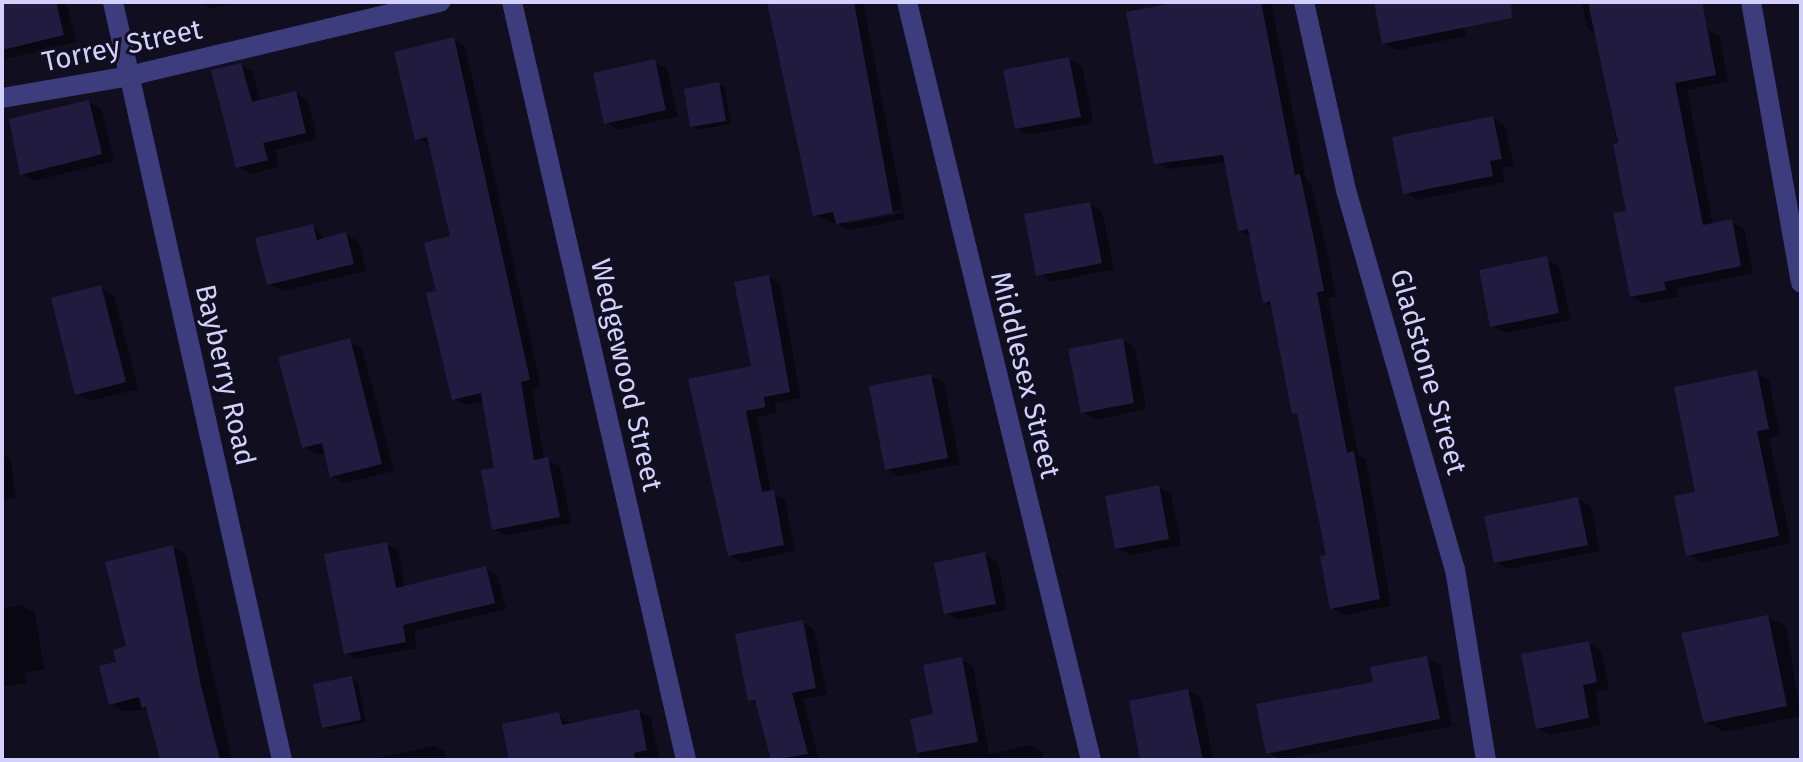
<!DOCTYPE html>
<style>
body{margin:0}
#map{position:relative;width:1803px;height:762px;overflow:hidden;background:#110e20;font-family:"Fira Sans",sans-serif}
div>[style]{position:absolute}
.shadow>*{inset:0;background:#0007}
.building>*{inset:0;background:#221b40}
.minor>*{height:20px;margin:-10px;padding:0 10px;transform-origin:10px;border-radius:10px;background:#3d3c7c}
span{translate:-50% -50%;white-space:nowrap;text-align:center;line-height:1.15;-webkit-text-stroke:6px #110e20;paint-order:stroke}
.street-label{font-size:28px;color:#d4d0fc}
.frame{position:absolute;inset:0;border:4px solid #d4d0fc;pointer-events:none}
</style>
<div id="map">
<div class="shadow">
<i style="clip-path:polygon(2px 2px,66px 2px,76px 42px,5px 59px)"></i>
<i style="clip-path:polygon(200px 2px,241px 2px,212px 9px)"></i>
<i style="clip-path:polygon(evenodd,770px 2px,863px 2px,905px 219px,850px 230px,815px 215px,770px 2px,902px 209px,903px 213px,846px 224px,846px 220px,902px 209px)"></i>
<i style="clip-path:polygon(1190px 2px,1271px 2px,1306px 180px,1311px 183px,1327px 252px,1336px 297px,1328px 298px,1358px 455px,1366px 460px,1391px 606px,1344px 615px,1332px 608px,1328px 557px,1274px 307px,1264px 302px,1252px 237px,1240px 230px,1227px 162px,1168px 169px,1156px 162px)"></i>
<i style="clip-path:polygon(1376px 2px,1458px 2px,1466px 36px,1397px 50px,1384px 43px)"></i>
<i style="clip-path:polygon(1582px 2px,1624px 2px,1600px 36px,1587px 28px)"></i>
<i style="clip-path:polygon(1706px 29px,1719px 36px,1728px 81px,1687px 90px,1713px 225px,1731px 222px,1744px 229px,1753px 273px,1676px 289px,1678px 297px,1644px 303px,1631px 296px,1629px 212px,1600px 50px)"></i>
<i style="clip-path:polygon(454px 40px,465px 46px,541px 387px,532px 389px,544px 460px,560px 466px,571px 523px,506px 535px,494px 529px,496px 470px,484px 401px,466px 405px,454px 399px,439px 292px,453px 238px,430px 145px,417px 138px)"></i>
<i style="clip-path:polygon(1069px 59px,1082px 67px,1093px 123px,1029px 135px,1016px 128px)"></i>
<i style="clip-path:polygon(654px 61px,667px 69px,678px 116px,619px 130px,606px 122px)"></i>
<i style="clip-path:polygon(241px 65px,253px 72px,261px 102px,296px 93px,308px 101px,317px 139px,275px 150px,279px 167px,251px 174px,238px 167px)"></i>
<i style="clip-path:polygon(718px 85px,725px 88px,731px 124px,698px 130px,692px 126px)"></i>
<i style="clip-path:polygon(88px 102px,101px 109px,114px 161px,34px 181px,21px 174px)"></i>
<i style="clip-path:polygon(1493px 118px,1505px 126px,1514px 165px,1502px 168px,1505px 182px,1418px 200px,1405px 192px)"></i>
<i style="clip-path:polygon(1089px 204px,1102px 211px,1114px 269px,1051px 282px,1038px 274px)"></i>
<i style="clip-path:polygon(312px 226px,326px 239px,346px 234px,359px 242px,366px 271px,282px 291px,269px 284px)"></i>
<i style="clip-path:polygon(1546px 259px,1559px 266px,1571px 320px,1505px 333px,1492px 326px)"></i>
<i style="clip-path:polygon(769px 277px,780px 284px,801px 398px,775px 403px,776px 413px,757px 417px,771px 493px,785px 499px,795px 551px,742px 562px,730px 555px,691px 380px,754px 368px)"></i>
<i style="clip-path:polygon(101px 288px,114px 295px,138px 389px,90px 401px,77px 393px)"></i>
<i style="clip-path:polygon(1123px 340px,1135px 348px,1146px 409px,1096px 420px,1083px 412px)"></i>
<i style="clip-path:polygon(349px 341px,362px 348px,394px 471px,344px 483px,332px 476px,326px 453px,317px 454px,304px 447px)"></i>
<i style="clip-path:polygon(1756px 372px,1769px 380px,1780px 435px,1769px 438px,1791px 543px,1701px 562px,1688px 554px,1697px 493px)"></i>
<i style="clip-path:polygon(931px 376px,944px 383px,960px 464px,899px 476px,887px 469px)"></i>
<i style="clip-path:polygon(2px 454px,10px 458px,16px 497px,2px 501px)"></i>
<i style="clip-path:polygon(1159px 487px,1171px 495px,1181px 545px,1130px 555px,1117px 548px)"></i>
<i style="clip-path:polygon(1578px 499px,1591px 506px,1600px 551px,1508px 569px,1496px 562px)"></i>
<i style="clip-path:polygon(386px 544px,398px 550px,405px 588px,486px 568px,497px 575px,506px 609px,414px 631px,417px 648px,357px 659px,346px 653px)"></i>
<i style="clip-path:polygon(173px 547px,186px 554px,232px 760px,162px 760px,149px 709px,123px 711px,110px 703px,119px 663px)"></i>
<i style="clip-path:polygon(985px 554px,998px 562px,1007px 610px,958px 620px,946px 613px)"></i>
<i style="clip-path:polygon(22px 605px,35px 613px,44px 669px,24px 673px,26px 683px,2px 687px,2px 609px)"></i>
<i style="clip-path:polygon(1768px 617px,1786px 627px,1801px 716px,1724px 732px,1706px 722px)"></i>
<i style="clip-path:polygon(803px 623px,814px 630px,827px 694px,803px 699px,819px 760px,773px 760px,758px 705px,750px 700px)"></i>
<i style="clip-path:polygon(1588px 643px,1601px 651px,1609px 689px,1595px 692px,1601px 725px,1550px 735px,1537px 728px)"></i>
<i style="clip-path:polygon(1427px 658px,1440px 665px,1452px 726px,1281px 760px,1268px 752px,1375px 683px)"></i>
<i style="clip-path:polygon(962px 660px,973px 666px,989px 754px,1031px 745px,1042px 752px,1043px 760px,920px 760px,913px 721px,935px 716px)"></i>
<i style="clip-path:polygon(352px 679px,358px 682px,366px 722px,330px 730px,323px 727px)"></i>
<i style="clip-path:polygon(1188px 691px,1201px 698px,1213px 760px,1142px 760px)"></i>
<i style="clip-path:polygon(639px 711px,651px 719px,659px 757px,511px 760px,559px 715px,572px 725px)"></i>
<i style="clip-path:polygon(434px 746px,445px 752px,447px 760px,367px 760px)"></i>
</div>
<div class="building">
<i style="clip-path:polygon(2px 2px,56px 2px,64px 35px,2px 50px)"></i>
<i style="clip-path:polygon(767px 2px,854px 2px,893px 213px,836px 224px,833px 212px,813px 216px)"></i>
<i style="clip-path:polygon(1179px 2px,1261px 2px,1295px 175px,1300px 174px,1315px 244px,1324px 291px,1317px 292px,1347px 453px,1354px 451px,1380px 599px,1330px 609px,1320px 556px,1326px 555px,1297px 413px,1292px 414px,1270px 301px,1263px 303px,1248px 229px,1238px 231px,1223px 155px,1154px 164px,1126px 12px)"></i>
<i style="clip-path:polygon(1374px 2px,1511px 2px,1512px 18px,1382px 44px)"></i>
<i style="clip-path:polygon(1588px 2px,1702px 2px,1716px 75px,1675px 83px,1703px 225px,1732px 219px,1741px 266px,1664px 282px,1666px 290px,1630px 297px,1613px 213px,1626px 211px,1613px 144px,1618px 143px)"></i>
<i style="clip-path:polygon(454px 37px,530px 380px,521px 382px,534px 460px,548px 457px,560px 517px,492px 530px,481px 470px,494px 468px,481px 393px,452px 400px,426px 293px,436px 291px,424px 243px,450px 236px,427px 137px,415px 140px,394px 52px)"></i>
<i style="clip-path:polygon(1069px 57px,1081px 117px,1015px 129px,1003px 70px)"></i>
<i style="clip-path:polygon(655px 59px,666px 110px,604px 124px,593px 73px)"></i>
<i style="clip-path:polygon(241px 63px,252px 102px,296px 91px,306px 133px,263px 143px,268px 160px,236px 168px,211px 70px)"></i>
<i style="clip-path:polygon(719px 82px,726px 121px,690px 127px,684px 89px)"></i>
<i style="clip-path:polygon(89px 100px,102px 154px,20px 175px,9px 119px)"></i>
<i style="clip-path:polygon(1493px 116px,1502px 159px,1490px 161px,1493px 176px,1403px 194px,1392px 137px)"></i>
<i style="clip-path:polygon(1090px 202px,1102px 263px,1036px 276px,1024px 214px)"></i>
<i style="clip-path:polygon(313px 224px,317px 240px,346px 232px,354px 264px,267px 285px,255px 238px)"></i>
<i style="clip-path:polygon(1547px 256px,1559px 313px,1490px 327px,1479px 270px)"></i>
<i style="clip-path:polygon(769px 275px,790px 392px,764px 397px,765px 407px,746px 411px,762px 492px,774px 490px,784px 545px,728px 556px,688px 379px,751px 366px,734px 282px)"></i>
<i style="clip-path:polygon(101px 285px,126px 382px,75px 395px,51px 298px)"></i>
<i style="clip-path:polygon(350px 338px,382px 464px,330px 477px,322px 443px,302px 448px,278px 357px)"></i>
<i style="clip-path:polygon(1123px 338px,1134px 403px,1081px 413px,1068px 349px)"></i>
<i style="clip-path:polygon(1757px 370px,1769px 429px,1757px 431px,1779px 536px,1686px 556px,1674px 496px,1695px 492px,1674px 387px)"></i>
<i style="clip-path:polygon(931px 374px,948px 458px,885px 470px,869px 386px)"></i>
<i style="clip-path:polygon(1159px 485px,1169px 539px,1115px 549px,1105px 496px)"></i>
<i style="clip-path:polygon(1578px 497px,1588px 545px,1494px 563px,1484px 516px)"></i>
<i style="clip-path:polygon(387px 542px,396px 588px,486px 566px,495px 603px,403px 625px,406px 642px,344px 654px,324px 554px)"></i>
<i style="clip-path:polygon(173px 545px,201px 686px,220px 760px,160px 760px,146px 707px,142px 708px,139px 697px,109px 705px,99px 666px,116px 662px,113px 650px,126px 646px,105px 562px)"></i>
<i style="clip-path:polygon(985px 552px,996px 604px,944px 614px,934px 563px)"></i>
<i style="clip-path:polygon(1768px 615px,1787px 706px,1704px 723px,1681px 633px)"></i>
<i style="clip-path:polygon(803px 620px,816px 688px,792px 693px,808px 754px,771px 760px,755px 700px,748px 701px,735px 634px)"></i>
<i style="clip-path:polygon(1589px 641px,1597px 682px,1583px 685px,1589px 718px,1536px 729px,1521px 654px)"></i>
<i style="clip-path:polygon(1427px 656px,1440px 719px,1266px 754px,1256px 704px,1373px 682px,1370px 667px)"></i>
<i style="clip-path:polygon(962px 657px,978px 742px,917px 753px,910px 719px,933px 714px,923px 665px)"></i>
<i style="clip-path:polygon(352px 676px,361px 720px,322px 728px,313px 684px)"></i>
<i style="clip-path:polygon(1188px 689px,1203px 760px,1140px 760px,1129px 701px)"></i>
<i style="clip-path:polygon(639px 709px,647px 750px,634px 753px,635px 760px,509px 760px,502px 724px,559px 712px,562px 725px)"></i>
</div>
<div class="minor">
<i style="left:113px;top:2px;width:777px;rotate:77.43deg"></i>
<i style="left:512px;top:2px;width:778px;rotate:77.07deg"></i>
<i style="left:907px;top:2px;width:780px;rotate:76.36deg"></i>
<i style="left:1304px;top:2px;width:193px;rotate:77.4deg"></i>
<i style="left:1346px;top:190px;width:394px;rotate:74deg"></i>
<i style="left:1455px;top:569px;width:193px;rotate:80.8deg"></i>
<i style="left:1751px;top:2px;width:285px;rotate:79.9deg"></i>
<i style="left:2px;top:98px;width:129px;rotate:-9.8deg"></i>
<i style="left:129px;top:76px;width:320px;rotate:-13.4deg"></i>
</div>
<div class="street-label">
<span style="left:122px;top:46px;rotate:-12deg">Torrey Street</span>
<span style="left:1428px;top:372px;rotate:74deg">Gladstone Street</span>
<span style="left:225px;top:375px;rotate:77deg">Bayberry Road</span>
<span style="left:626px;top:375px;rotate:77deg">Wedgewood Street</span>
<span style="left:1025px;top:375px;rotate:76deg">Middlesex Street</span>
</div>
<div class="frame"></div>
</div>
